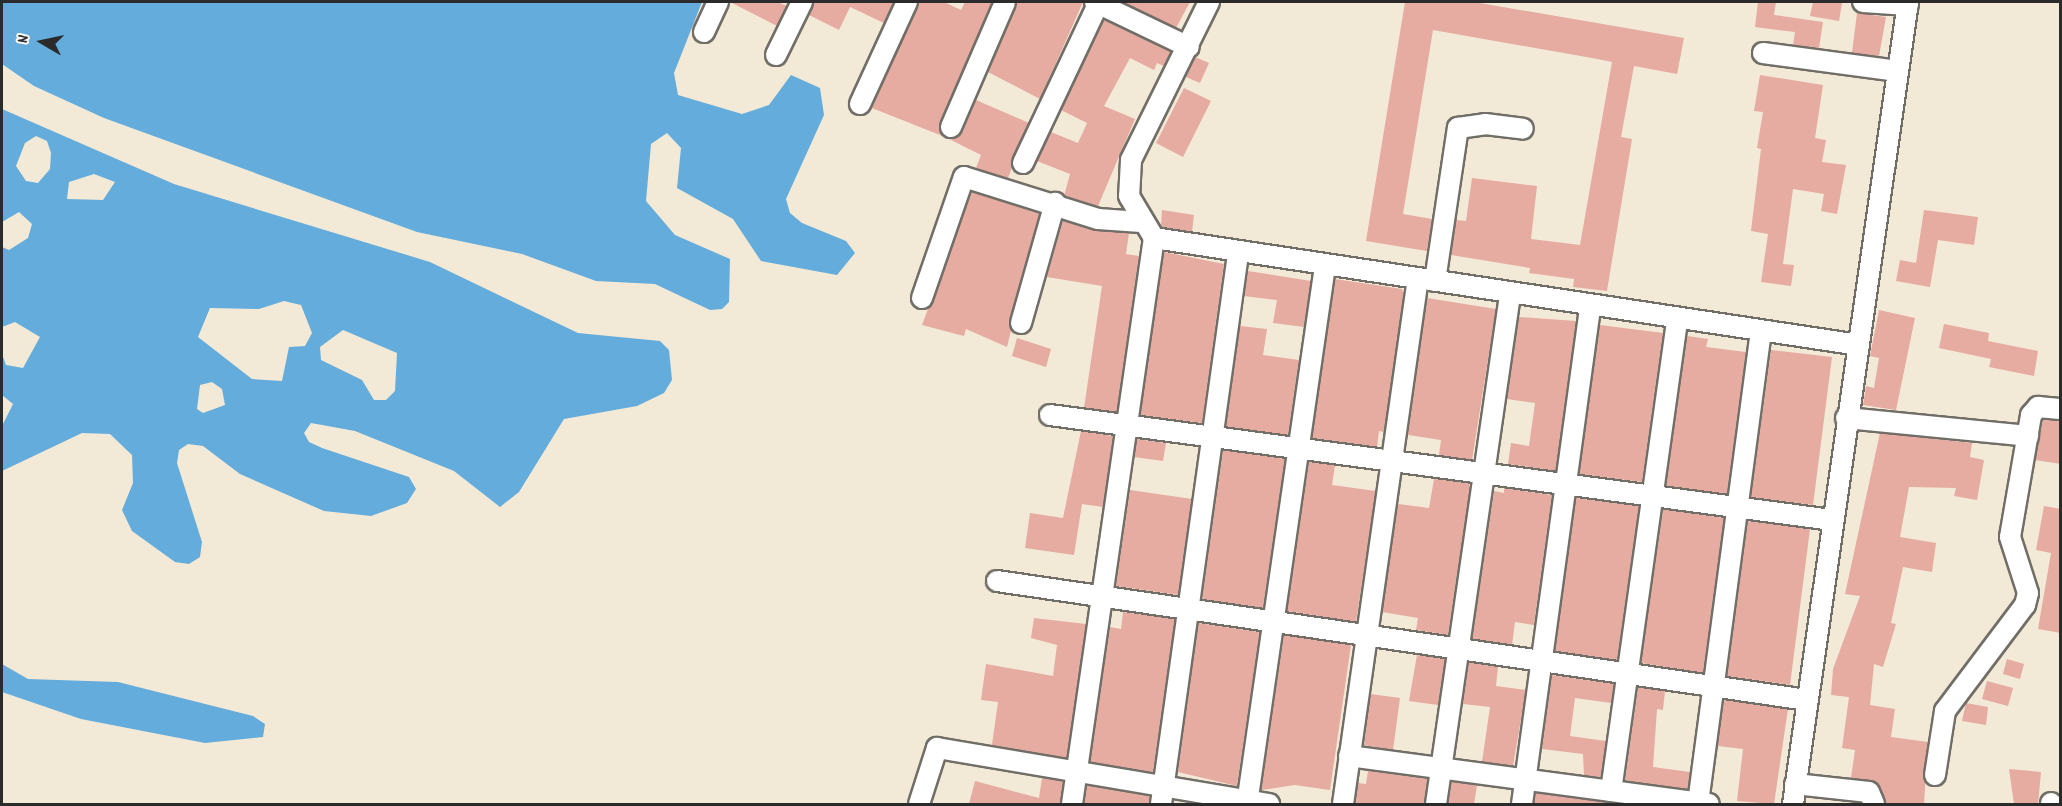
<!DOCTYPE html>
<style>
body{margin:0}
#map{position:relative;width:2062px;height:806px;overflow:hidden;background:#f3e9d7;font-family:Dekko,sans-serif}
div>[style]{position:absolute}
.water>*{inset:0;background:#64acdb}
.building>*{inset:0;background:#e6aba1}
.roads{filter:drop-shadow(2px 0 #716e67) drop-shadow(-2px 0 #716e67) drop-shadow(0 2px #716e67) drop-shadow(0 -2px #716e67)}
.minor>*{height:20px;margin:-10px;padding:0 10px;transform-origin:10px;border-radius:10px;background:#fff}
span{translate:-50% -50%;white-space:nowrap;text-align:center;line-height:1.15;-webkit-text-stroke:5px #f6f6f2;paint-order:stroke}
.frame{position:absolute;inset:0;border:3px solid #2b2b2b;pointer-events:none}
.north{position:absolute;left:12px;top:12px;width:60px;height:60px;-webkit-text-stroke:4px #f6f6f2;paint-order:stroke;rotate:279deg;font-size:16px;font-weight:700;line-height:24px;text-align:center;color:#2b2b2b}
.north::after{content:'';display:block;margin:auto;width:21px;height:27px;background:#2b2b2b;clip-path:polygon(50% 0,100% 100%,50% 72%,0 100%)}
</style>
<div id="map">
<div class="water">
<i style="clip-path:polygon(2px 2px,702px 2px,674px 73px,678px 95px,742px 114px,769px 105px,791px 75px,820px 88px,824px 115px,786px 199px,790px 213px,802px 223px,846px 241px,855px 253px,837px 275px,761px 261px,733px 219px,677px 188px,681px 148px,667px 133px,651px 144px,646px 201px,675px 235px,730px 259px,729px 302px,722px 309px,710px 310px,655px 284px,596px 281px,522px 254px,417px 232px,104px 118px,34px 86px,2px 64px)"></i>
<i style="clip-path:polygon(evenodd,2px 109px,174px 184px,430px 262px,578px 333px,660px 341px,669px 350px,672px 380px,664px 393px,637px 406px,564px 419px,519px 492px,500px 507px,454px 471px,355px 431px,311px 423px,304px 433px,309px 442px,322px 448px,409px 477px,416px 489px,407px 503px,371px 516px,324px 511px,240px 474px,203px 446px,188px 444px,179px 450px,177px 463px,202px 542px,200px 557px,189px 564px,175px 562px,132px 531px,122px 510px,133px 483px,132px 455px,110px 434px,82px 433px,2px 471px,2px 426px,13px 404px,2px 395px,2px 354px,6px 365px,23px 368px,40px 337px,15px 322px,2px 327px,2px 247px,9px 250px,28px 238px,32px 224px,19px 212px,2px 222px,2px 109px,36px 136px,47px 141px,51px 153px,50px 169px,38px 183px,26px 181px,16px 166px,25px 143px,36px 136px,2px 109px,94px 174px,115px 182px,103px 200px,67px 199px,69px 182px,94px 174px,2px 109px,284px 301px,301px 305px,312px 333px,305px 346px,289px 347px,282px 381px,252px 379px,198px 337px,210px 308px,259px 309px,284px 301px,2px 109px,343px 330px,397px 353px,395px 391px,386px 400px,374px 400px,362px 380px,321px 360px,320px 347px,343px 330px,2px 109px,212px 382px,222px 389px,225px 405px,203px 413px,197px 409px,200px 385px,212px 382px)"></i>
<i style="clip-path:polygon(2px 664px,28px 679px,118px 682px,253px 716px,265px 724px,263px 737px,205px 743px,81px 719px,2px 692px)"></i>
</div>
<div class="building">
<i style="clip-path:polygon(730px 2px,777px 2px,787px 6px,777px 26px)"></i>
<i style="clip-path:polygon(814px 2px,894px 2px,884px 23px,850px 7px,839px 30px,809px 15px)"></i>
<i style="clip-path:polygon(919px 2px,944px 2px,961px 10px,965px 2px,992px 2px,940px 122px,945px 137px,872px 108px)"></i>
<i style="clip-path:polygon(1017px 2px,1083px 2px,1040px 99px,988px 72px)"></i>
<i style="clip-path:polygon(1122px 2px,1190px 2px,1176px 28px)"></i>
<i style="clip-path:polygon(1405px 2px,1474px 2px,1684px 38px,1677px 74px,1634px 66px,1621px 137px,1632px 139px,1607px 291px,1573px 287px,1574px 279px,1529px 273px,1530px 268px,1451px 255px,1456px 220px,1466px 221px,1472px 178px,1537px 186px,1531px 239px,1580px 245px,1612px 62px,1592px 58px,1433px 30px,1403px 214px,1432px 219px,1427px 251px,1366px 241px)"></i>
<i style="clip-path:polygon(1758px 2px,1776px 2px,1774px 15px,1823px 22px,1819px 48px,1793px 45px,1795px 32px,1755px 27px)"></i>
<i style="clip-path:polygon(1813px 2px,1842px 3px,1839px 21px,1810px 16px)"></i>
<i style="clip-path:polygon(1857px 13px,1886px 17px,1879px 56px,1852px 53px)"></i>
<i style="clip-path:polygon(1104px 20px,1171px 52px,1164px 66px,1157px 63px,1154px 70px,1130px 58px,1104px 106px,1135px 119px,1098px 206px,1064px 196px,1070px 174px,1037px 161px,1051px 132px,1078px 143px,1087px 123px,1061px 110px)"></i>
<i style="clip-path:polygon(1195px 57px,1209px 63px,1200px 83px,1186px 77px)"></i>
<i style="clip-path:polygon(1760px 75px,1823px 85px,1815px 138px,1826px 140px,1822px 162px,1846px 165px,1837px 214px,1821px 211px,1824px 194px,1793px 189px,1783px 264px,1794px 265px,1791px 286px,1761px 282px,1768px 234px,1751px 231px,1761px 149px,1757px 148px,1763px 112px,1754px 111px)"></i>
<i style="clip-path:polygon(1184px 88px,1211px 101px,1183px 157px,1156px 143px)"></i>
<i style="clip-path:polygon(976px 100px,1029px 123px,1008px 178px,976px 168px,981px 155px,947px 138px,962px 132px)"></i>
<i style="clip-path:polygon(972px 192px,1040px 213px,1007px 347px,966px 329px,964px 336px,922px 325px)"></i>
<i style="clip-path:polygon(1162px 210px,1194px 215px,1192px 232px,1161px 227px)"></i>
<i style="clip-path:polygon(1924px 210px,1978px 217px,1974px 245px,1938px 240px,1930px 287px,1896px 281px,1900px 260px,1916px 263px)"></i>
<i style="clip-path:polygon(1063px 220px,1129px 233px,1126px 254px,1139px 256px,1117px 412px,1084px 408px,1102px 286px,1047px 277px)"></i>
<i style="clip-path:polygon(1164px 252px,1224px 264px,1202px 423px,1140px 415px)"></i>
<i style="clip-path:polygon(1248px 271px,1311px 281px,1304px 327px,1273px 323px,1277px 300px,1244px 296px)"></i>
<i style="clip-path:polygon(1335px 279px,1402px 289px,1404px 295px,1384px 432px,1379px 431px,1377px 447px,1312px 438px)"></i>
<i style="clip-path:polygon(1427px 298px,1496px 309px,1472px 460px,1439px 455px,1441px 440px,1408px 435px)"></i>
<i style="clip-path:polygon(1879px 310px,1915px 318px,1896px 410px,1902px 411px,1863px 405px,1866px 386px,1874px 388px,1879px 358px,1870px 356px)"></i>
<i style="clip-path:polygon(1519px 317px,1576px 321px,1556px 471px,1508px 464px,1511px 443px,1529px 446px,1535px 403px,1507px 399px)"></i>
<i style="clip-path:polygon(1944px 324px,1989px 333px,1988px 341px,2038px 351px,2034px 376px,1989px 367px,1991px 359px,1939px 348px)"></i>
<i style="clip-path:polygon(1600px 325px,1663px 333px,1642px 482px,1579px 474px)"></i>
<i style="clip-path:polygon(1240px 326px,1267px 329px,1263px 355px,1299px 360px,1288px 435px,1226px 427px)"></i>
<i style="clip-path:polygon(1687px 336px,1708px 339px,1706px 347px,1746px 352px,1727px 494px,1666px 486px)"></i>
<i style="clip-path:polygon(1017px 338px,1051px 349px,1046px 367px,1012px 356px)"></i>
<i style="clip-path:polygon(1771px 350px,1832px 357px,1813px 505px,1751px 497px)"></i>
<i style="clip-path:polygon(2043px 420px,2061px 421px,2061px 464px,2035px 460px)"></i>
<i style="clip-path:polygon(1081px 431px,1113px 436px,1103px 507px,1082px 504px,1074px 555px,1025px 548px,1030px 513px,1063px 518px)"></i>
<i style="clip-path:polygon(1880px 433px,1972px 443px,1970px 457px,1984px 460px,1977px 500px,1954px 496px,1956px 488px,1909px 487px,1900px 537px,1936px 543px,1932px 572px,1903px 567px,1891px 623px,1896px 624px,1883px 667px,1874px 664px,1870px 705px,1895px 709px,1891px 737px,1928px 742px,1924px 804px,1886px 804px,1877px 783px,1851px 778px,1855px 750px,1842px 748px,1849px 697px,1831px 695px,1833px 669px,1860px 596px,1845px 594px)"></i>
<i style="clip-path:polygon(1137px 439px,1166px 443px,1163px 461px,1134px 457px)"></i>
<i style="clip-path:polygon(1223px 450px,1285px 459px,1263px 608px,1202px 599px)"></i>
<i style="clip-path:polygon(1309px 462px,1335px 465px,1332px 485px,1376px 491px,1356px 622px,1287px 611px)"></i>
<i style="clip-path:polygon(1434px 479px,1469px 483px,1470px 488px,1448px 635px,1416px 630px,1418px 618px,1382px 612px,1398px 504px,1429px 508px)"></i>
<i style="clip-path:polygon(1504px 488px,1552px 495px,1534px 625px,1515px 622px,1512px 645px,1472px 639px,1494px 491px,1504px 493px)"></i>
<i style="clip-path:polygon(1130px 490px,1192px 499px,1178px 595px,1116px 586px)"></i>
<i style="clip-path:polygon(1576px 498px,1639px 506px,1617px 660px,1555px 651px)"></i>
<i style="clip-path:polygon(2044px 506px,2061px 509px,2061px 633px,2038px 629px,2051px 553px,2036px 550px)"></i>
<i style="clip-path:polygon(1663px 509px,1724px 518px,1703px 673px,1641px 663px)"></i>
<i style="clip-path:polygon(1748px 521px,1810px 529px,1790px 685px,1727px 676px)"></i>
<i style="clip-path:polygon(1123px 612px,1175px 619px,1153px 772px,1090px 762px,1110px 627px,1121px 629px)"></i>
<i style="clip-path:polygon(1034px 618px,1086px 624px,1067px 758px,992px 745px,998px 702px,981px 700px,986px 664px,1053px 676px,1057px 645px,1031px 638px)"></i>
<i style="clip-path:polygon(1198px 623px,1260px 632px,1237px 786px,1178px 772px)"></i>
<i style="clip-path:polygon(1284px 635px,1351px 645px,1330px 790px,1295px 785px,1261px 790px)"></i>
<i style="clip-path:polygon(1417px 655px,1445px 659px,1438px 705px,1409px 701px)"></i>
<i style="clip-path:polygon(2007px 659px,2024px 664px,2020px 679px,2003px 674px)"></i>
<i style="clip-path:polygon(1469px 662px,1498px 667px,1496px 686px,1526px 690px,1513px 766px,1482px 762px,1490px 707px,1463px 704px)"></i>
<i style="clip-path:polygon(1552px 675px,1614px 684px,1611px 703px,1575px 698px,1570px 736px,1606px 741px,1601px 777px,1584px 775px,1583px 754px,1542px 749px)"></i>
<i style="clip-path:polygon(1987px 681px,2013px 688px,2008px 706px,1982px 699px)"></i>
<i style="clip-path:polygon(1638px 687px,1665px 691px,1663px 710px,1657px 709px,1653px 767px,1690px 772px,1688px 789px,1625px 781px)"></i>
<i style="clip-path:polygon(1371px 694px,1400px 698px,1393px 750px,1364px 745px)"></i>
<i style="clip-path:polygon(1724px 700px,1788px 709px,1774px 804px,1737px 801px,1743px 749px,1718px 746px)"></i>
<i style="clip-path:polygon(1966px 703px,1988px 707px,1986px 725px,1962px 721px)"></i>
<i style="clip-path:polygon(2009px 769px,2041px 772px,2038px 804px,2014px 804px)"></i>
<i style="clip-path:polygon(1368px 771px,1428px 779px,1424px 804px,1355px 804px,1358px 783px,1366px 784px)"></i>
<i style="clip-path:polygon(1042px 778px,1063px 781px,1060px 804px,969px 804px,975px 781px,1039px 798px)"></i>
<i style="clip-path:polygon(1451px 782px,1477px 785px,1474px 804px,1448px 804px)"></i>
<i style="clip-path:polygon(1087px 785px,1150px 796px,1149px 804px,1084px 804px)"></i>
<i style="clip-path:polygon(1536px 793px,1610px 803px,1622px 804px,1534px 804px)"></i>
</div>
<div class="roads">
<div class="minor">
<i style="left:1095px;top:2px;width:104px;rotate:25.6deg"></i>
<i style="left:1209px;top:2px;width:176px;rotate:116.3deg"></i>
<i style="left:1131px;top:160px;width:36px;rotate:93deg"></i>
<i style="left:1129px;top:196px;width:49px;rotate:59.2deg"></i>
<i style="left:1154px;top:238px;width:713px;rotate:8.63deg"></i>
<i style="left:1863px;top:2px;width:45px;rotate:3.8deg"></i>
<i style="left:704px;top:32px;width:33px;rotate:-65deg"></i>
<i style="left:1763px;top:53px;width:136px;rotate:7.6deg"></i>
<i style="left:776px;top:55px;width:59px;rotate:-63.9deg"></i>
<i style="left:860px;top:104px;width:112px;rotate:-65.3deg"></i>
<i style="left:951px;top:127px;width:136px;rotate:-66.6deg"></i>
<i style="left:1023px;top:163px;width:178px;rotate:-64.7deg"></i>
<i style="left:1435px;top:281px;width:155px;rotate:-81.5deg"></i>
<i style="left:1458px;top:128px;width:27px;rotate:-8deg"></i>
<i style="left:1485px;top:124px;width:38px;rotate:7deg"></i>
<i style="left:922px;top:298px;width:128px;rotate:-70.9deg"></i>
<i style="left:964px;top:177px;width:140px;rotate:17.4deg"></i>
<i style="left:1098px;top:219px;width:43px;rotate:4deg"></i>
<i style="left:1021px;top:323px;width:125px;rotate:-74.2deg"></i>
<i style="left:1050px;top:415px;width:789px;rotate:7.65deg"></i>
<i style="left:1846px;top:418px;width:183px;rotate:5.6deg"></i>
<i style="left:997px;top:581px;width:819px;rotate:8.36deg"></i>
<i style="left:1349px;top:756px;width:363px;rotate:7.6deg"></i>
<i style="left:1935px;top:775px;width:65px;rotate:-81.1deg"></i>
<i style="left:1945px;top:711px;width:133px;rotate:-53deg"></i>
<i style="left:2025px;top:605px;width:12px;rotate:-76deg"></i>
<i style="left:2028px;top:593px;width:59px;rotate:-107.8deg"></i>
<i style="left:2010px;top:537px;width:124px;rotate:-80.2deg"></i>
<i style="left:2031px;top:415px;width:11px;rotate:-49deg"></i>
<i style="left:2038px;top:407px;width:22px;rotate:5deg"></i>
<i style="left:1795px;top:784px;width:74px;rotate:6.2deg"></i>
<i style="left:1869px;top:792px;width:13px;rotate:67deg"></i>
<i style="left:1611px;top:791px;width:476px;rotate:-82deg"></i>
<i style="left:1698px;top:803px;width:475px;rotate:-82.4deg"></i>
<i style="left:2051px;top:803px;width:1px;rotate:45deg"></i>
<i style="left:919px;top:804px;width:59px;rotate:-72.2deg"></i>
<i style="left:937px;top:748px;width:337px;rotate:9.6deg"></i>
<i style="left:1072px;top:804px;width:572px;rotate:-81.76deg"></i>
<i style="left:1161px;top:804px;width:555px;rotate:-82.03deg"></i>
<i style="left:1247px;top:804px;width:544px;rotate:-81.75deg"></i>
<i style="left:1343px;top:804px;width:531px;rotate:-81.89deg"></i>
<i style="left:1436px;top:804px;width:514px;rotate:-81.73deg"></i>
<i style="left:1522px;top:804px;width:501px;rotate:-82.19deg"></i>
<i style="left:1793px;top:804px;width:810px;rotate:-81.84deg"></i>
</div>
</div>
<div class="frame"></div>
<div class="north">N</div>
</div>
